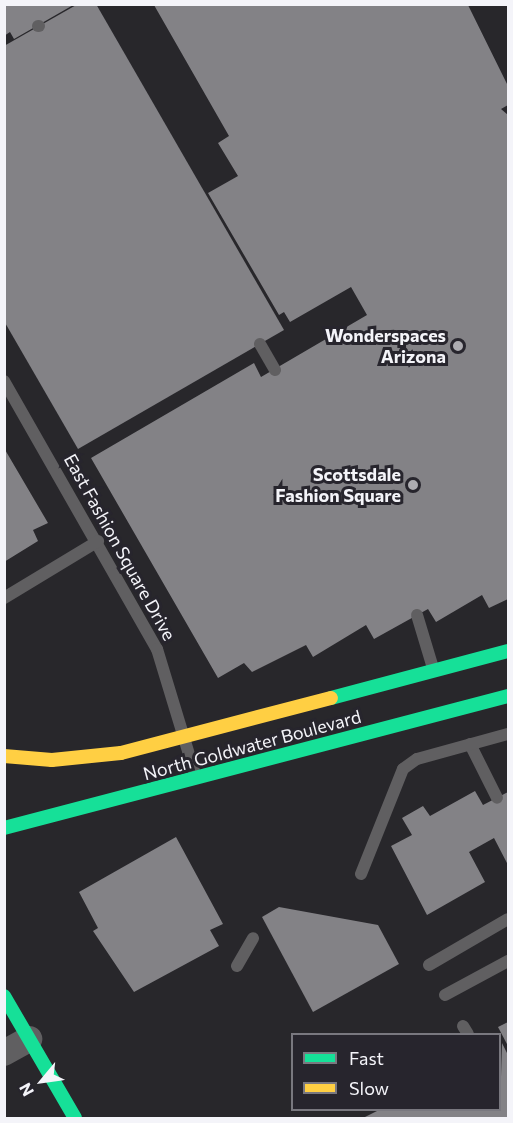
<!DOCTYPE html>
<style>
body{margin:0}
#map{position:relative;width:513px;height:1123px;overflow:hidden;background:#28272b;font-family:Commissioner,sans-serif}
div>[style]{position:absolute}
.building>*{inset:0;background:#838286}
.lane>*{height:12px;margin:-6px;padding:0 6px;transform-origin:6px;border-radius:6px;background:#605f61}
.street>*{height:26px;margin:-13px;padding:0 13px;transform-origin:13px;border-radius:13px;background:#605f61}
.fast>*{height:14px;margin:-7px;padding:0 7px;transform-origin:7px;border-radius:7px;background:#16e098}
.slow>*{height:14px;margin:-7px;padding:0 7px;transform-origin:7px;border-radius:7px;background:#ffcf43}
.dots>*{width:16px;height:16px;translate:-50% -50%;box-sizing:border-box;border:3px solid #27252d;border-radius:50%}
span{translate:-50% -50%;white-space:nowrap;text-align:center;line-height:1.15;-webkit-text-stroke:6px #27252d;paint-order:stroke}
.poi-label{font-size:18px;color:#f4f4f9;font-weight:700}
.right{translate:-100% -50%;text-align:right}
.street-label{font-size:18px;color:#f4f4f9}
.frame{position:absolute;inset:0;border:6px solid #f4f4f9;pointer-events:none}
.legend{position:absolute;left:291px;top:1033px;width:210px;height:78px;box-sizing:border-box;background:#27252d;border:2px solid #79787f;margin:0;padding:8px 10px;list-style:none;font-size:18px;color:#f4f4f9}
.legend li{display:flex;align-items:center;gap:12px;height:30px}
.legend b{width:30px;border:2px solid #79787f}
.north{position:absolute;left:12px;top:1051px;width:60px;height:60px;-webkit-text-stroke:4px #27252d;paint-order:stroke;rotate:241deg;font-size:16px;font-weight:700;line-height:24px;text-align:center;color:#f4f4f9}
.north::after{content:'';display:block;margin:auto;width:21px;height:27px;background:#f4f4f9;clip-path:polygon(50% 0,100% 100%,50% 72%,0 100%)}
</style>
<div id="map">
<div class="building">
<i style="clip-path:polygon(4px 4px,75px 4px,14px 39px,10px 32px,4px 36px)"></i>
<i style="clip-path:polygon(78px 4px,96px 4px,284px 330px,78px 449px,4px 321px,4px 46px)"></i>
<i style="clip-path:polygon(154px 5px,468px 5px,508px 86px,508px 105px,501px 109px,508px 115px,508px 599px,489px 608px,482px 595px,436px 622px,428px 609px,374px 639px,366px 625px,313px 657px,306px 645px,252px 672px,244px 663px,218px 678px,91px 458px,254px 363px,261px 377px,367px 315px,351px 287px,290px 322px,284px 312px,279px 315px,208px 193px,238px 176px,218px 143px,229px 136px)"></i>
<i style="clip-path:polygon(4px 448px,48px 523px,33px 530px,38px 541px,4px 562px)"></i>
<i style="clip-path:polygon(475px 791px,483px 805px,508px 792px,508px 865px,494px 838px,469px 852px,485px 882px,427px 915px,391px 846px,412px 835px,402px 818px,423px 806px,430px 816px)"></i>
<i style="clip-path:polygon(176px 837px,223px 924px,210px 930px,219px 946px,134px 992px,93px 931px,98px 928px,79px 892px)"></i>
<i style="clip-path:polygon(279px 907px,378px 925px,399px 964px,313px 1012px,262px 917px)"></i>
<i style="clip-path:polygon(508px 1022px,508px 1046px,498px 1027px)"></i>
<i style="clip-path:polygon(502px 1043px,508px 1055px,508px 1118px,363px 1118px,379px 1110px,500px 1110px)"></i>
</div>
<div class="lane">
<i style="left:38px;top:26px;width:1px"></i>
<i style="left:260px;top:344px;width:30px;rotate:60deg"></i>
<i style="left:4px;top:381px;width:309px;rotate:60.3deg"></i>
<i style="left:157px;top:649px;width:134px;rotate:73.1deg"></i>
<i style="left:4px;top:598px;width:110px;rotate:-31.2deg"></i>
<i style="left:417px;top:615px;width:55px;rotate:73.2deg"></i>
<i style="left:470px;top:744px;width:60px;rotate:63.4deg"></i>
<i style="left:361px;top:874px;width:113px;rotate:-68.2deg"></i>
<i style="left:403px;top:769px;width:17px;rotate:-36deg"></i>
<i style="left:417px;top:759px;width:94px;rotate:-15.4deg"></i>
<i style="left:429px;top:965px;width:91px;rotate:-30.2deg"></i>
<i style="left:237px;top:966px;width:32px;rotate:-60deg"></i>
<i style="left:445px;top:995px;width:72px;rotate:-28.4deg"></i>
<i style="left:463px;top:1026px;width:9px;rotate:58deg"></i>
</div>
<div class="street">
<i style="left:4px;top:1053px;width:29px;rotate:-29deg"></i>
</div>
<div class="fast">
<i style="left:331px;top:698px;width:183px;rotate:-14.9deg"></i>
<i style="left:4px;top:828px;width:521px;rotate:-14.68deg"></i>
<i style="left:4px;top:996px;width:141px;rotate:59.8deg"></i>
</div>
<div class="slow">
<i style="left:4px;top:756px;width:48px;rotate:4.8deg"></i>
<i style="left:52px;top:760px;width:69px;rotate:-5.8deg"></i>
<i style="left:121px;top:753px;width:217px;rotate:-14.7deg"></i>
</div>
<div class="dots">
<i style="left:458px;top:346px;background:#adacb1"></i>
<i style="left:413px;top:485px;background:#adacb1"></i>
</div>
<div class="poi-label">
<span class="right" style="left:446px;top:346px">Wonderspaces<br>Arizona</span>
<span class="right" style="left:401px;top:485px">Scottsdale<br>Fashion Square</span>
</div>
<div class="street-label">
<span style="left:120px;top:547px;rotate:61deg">East Fashion Square Drive</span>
<span style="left:252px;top:745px;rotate:-15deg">North Goldwater Boulevard</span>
</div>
<div class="frame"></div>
<ul class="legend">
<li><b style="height:8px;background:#16e098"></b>Fast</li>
<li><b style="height:8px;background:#ffcf43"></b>Slow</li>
</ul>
<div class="north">N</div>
</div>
